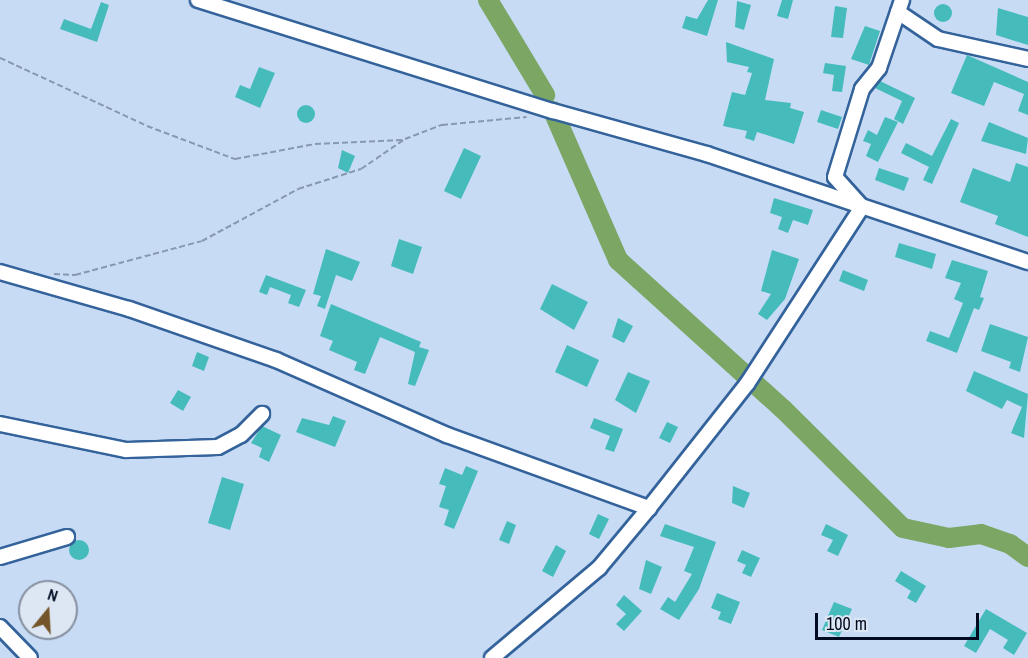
<!DOCTYPE html>
<style>
body{margin:0}
#map{position:relative;width:1028px;height:658px;overflow:hidden;background:#c7dbf5;font-family:"Archivo Narrow",sans-serif}
div>[style]{position:absolute}
.river>*{height:20px;margin:-10px;padding:0 10px;transform-origin:10px;border-radius:10px;background:#7ca663}
.building>*{inset:0;background:#45bcbb}
.round{border-radius:50%}
.path>*{height:2px;margin-top:-1px;transform-origin:0;background:repeating-linear-gradient(90deg,#8798b1 0 6px,transparent 0 9px)}
.roads{filter:drop-shadow(2px 0 #34639b) drop-shadow(-2px 0 #34639b) drop-shadow(0 2px #34639b) drop-shadow(0 -2px #34639b)}
.minor>*{height:14px;margin:-7px;padding:0 7px;transform-origin:7px;border-radius:7px;background:#fff}
span{translate:-50% -50%;white-space:nowrap;text-align:center;line-height:1.15;-webkit-text-stroke:5px #dde7f4;paint-order:stroke}
.north{position:absolute;left:18px;top:580px;width:60px;height:60px;box-sizing:border-box;background:#dde7f4;border:2px solid #858fa0;border-radius:50%;rotate:18deg;font-size:16px;font-weight:700;line-height:24px;text-align:center;color:#000b21}
.north::after{content:'';display:block;margin:auto;width:21px;height:27px;background:#74562a;clip-path:polygon(50% 0,100% 100%,50% 72%,0 100%)}
.scale{position:absolute;left:815px;top:613px;width:164px;height:27px;box-sizing:border-box;border:3px solid #000b21;border-top:0;padding-left:8px;font-size:18px;line-height:21px;white-space:nowrap;color:#000b21;-webkit-text-stroke:4px #dde7f4;paint-order:stroke}
</style>
<div id="map">
<div class="river">
<i style="left:488px;top:0;width:111px;rotate:59deg"></i>
<i style="left:553px;top:111px;width:163px;rotate:66.4deg"></i>
<i style="left:618px;top:260px;width:222px;rotate:42.1deg"></i>
<i style="left:783px;top:409px;width:169px;rotate:44.8deg"></i>
<i style="left:903px;top:528px;width:47px;rotate:12.3deg"></i>
<i style="left:949px;top:538px;width:32px;rotate:-7deg"></i>
<i style="left:981px;top:534px;width:31px;rotate:19deg"></i>
<i style="left:1010px;top:544px;width:22px;rotate:36deg"></i>
</div>
<div class="building">
<i style="clip-path:polygon(708px 0,718px 0,707px 36px,682px 28px,686px 16px,697px 19px)"></i>
<i style="clip-path:polygon(782px 0,793px 0,788px 19px,777px 16px)"></i>
<i style="clip-path:polygon(737px 1px,751px 5px,744px 30px,735px 27px)"></i>
<i style="clip-path:polygon(101px 2px,109px 5px,97px 42px,60px 29px,64px 19px,91px 29px)"></i>
<i class="round" style="left:934px;top:4px;width:18px;height:18px"></i>
<i style="clip-path:polygon(835px 6px,847px 8px,843px 38px,831px 37px)"></i>
<i style="clip-path:polygon(998px 8px,1028px 17px,1028px 45px,996px 35px)"></i>
<i style="clip-path:polygon(865px 26px,880px 31px,869px 65px,851px 59px)"></i>
<i style="clip-path:polygon(726px 42px,774px 59px,765px 100px,791px 103px,790px 108px,804px 112px,794px 144px,757px 132px,754px 141px,745px 138px,747px 131px,723px 126px,732px 92px,745px 95px,752px 73px,747px 72px,749px 67px,727px 62px)"></i>
<i style="clip-path:polygon(967px 55px,1028px 82px,1028px 115px,1018px 111px,1024px 94px,994px 82px,984px 106px,951px 93px)"></i>
<i style="clip-path:polygon(825px 63px,846px 66px,842px 92px,832px 91px,834px 75px,823px 73px)"></i>
<i style="clip-path:polygon(259px 67px,275px 73px,260px 108px,235px 97px,240px 85px,250px 89px)"></i>
<i style="clip-path:polygon(880px 81px,915px 98px,903px 124px,894px 119px,902px 101px,875px 88px)"></i>
<i class="round" style="left:297px;top:105px;width:18px;height:18px"></i>
<i style="clip-path:polygon(821px 110px,842px 117px,838px 129px,817px 122px)"></i>
<i style="clip-path:polygon(885px 117px,898px 122px,878px 162px,866px 156px,871px 144px,863px 141px,868px 130px,877px 135px)"></i>
<i style="clip-path:polygon(951px 119px,959px 123px,932px 184px,923px 180px,929px 167px,901px 153px,906px 143px,932px 156px)"></i>
<i style="clip-path:polygon(989px 122px,1028px 138px,1026px 154px,981px 141px)"></i>
<i style="clip-path:polygon(464px 148px,481px 156px,461px 199px,444px 191px)"></i>
<i style="clip-path:polygon(342px 150px,355px 156px,348px 173px,338px 168px)"></i>
<i style="clip-path:polygon(1016px 163px,1028px 167px,1028px 237px,995px 224px,998px 216px,960px 202px,973px 168px,1010px 182px)"></i>
<i style="clip-path:polygon(879px 168px,909px 178px,904px 191px,875px 180px)"></i>
<i style="clip-path:polygon(774px 198px,813px 210px,808px 225px,793px 220px,788px 233px,778px 229px,782px 217px,770px 213px)"></i>
<i style="clip-path:polygon(399px 239px,422px 247px,413px 274px,391px 266px)"></i>
<i style="clip-path:polygon(899px 243px,936px 254px,932px 269px,895px 257px)"></i>
<i style="clip-path:polygon(326px 249px,360px 262px,352px 281px,336px 275px,325px 309px,317px 306px,321px 296px,313px 294px)"></i>
<i style="clip-path:polygon(772px 250px,799px 259px,785px 299px,767px 320px,758px 314px,771px 294px,761px 291px)"></i>
<i style="clip-path:polygon(952px 260px,988px 271px,980px 297px,984px 298px,979px 310px,974px 308px,957px 353px,926px 341px,930px 331px,949px 338px,963px 303px,954px 299px,961px 283px,945px 278px)"></i>
<i style="clip-path:polygon(843px 270px,868px 280px,864px 291px,839px 281px)"></i>
<i style="clip-path:polygon(266px 275px,306px 290px,299px 307px,288px 303px,291px 295px,270px 287px,267px 295px,259px 292px)"></i>
<i style="clip-path:polygon(552px 284px,588px 302px,574px 330px,540px 309px)"></i>
<i style="clip-path:polygon(331px 304px,421px 342px,419px 347px,429px 350px,415px 386px,408px 384px,415px 352px,380px 337px,365px 374px,354px 370px,357px 362px,329px 350px,333px 341px,320px 336px)"></i>
<i style="clip-path:polygon(618px 318px,633px 326px,624px 343px,612px 337px)"></i>
<i style="clip-path:polygon(990px 324px,1028px 337px,1020px 372px,1009px 368px,1011px 362px,981px 351px)"></i>
<i style="clip-path:polygon(567px 345px,599px 360px,587px 387px,555px 372px)"></i>
<i style="clip-path:polygon(197px 352px,209px 357px,204px 371px,192px 366px)"></i>
<i style="clip-path:polygon(974px 371px,1028px 394px,1024px 438px,1011px 433px,1022px 407px,1007px 400px,1002px 409px,966px 391px)"></i>
<i style="clip-path:polygon(628px 372px,650px 381px,636px 413px,615px 400px)"></i>
<i style="clip-path:polygon(178px 390px,191px 397px,183px 411px,170px 403px)"></i>
<i style="clip-path:polygon(333px 416px,346px 421px,335px 447px,296px 432px,302px 418px,329px 425px)"></i>
<i style="clip-path:polygon(594px 418px,623px 429px,614px 452px,605px 449px,610px 436px,590px 428px)"></i>
<i style="clip-path:polygon(667px 422px,678px 427px,670px 443px,659px 438px)"></i>
<i style="clip-path:polygon(262px 426px,281px 435px,269px 462px,259px 457px,262px 448px,251px 443px)"></i>
<i style="clip-path:polygon(466px 466px,478px 471px,454px 529px,444px 525px,449px 510px,439px 507px,446px 486px,439px 484px,445px 468px,462px 475px)"></i>
<i style="clip-path:polygon(222px 477px,244px 484px,230px 530px,208px 523px)"></i>
<i style="clip-path:polygon(733px 486px,750px 493px,744px 508px,732px 503px)"></i>
<i style="clip-path:polygon(598px 514px,609px 519px,599px 539px,589px 534px)"></i>
<i style="clip-path:polygon(507px 521px,516px 525px,509px 544px,499px 540px)"></i>
<i style="clip-path:polygon(665px 524px,716px 542px,699px 589px,679px 620px,660px 609px,668px 597px,675px 602px,692px 574px,684px 571px,694px 547px,660px 536px)"></i>
<i style="clip-path:polygon(826px 524px,848px 535px,838px 556px,827px 551px,833px 540px,821px 535px)"></i>
<i class="round" style="left:69px;top:540px;width:20px;height:20px"></i>
<i style="clip-path:polygon(556px 545px,566px 551px,553px 577px,542px 571px)"></i>
<i style="clip-path:polygon(742px 550px,760px 558px,751px 577px,742px 573px,746px 565px,737px 561px)"></i>
<i style="clip-path:polygon(646px 560px,662px 567px,651px 594px,639px 589px)"></i>
<i style="clip-path:polygon(901px 571px,926px 586px,916px 603px,907px 598px,911px 591px,895px 581px)"></i>
<i style="clip-path:polygon(717px 593px,740px 602px,731px 624px,718px 619px,721px 612px,711px 608px)"></i>
<i style="clip-path:polygon(624px 595px,642px 611px,624px 631px,616px 624px,626px 614px,616px 605px)"></i>
<i style="clip-path:polygon(834px 602px,852px 609px,839px 637px,822px 630px)"></i>
<i style="clip-path:polygon(986px 609px,1027px 633px,1014px 655px,1003px 648px,1008px 640px,990px 629px,976px 653px,964px 646px)"></i>
</div>
<div class="path">
<i style="left:0;top:58px;width:162px;rotate:24.8deg"></i>
<i style="left:147px;top:126px;width:94px;rotate:20.6deg"></i>
<i style="left:235px;top:159px;width:81px;rotate:-10.6deg"></i>
<i style="left:315px;top:144px;width:87px;rotate:-2.6deg"></i>
<i style="left:54px;top:274px;width:21px;rotate:3deg"></i>
<i style="left:75px;top:275px;width:131px;rotate:-15deg"></i>
<i style="left:202px;top:241px;width:109px;rotate:-28.4deg"></i>
<i style="left:298px;top:189px;width:66px;rotate:-17.6deg"></i>
<i style="left:361px;top:169px;width:53px;rotate:-34.3deg"></i>
<i style="left:405px;top:139px;width:40px;rotate:-21deg"></i>
<i style="left:442px;top:125px;width:85px;rotate:-5.4deg"></i>
</div>
<div class="roads">
<div class="minor">
<i style="left:198px;top:0;width:372px;rotate:17.4deg"></i>
<i style="left:553px;top:111px;width:160px;rotate:15.6deg"></i>
<i style="left:707px;top:154px;width:339px;rotate:18.6deg"></i>
<i style="left:898px;top:12px;width:48px;rotate:34deg"></i>
<i style="left:938px;top:39px;width:92px;rotate:12.5deg"></i>
<i style="left:0;top:272px;width:134px;rotate:16deg"></i>
<i style="left:129px;top:309px;width:156px;rotate:19.1deg"></i>
<i style="left:276px;top:360px;width:187px;rotate:23.7deg"></i>
<i style="left:447px;top:435px;width:215px;rotate:19.9deg"></i>
<i style="left:0;top:424px;width:129px;rotate:11.7deg"></i>
<i style="left:126px;top:450px;width:92px;rotate:-1.9deg"></i>
<i style="left:218px;top:447px;width:26px;rotate:-28deg"></i>
<i style="left:241px;top:435px;width:30px;rotate:-45deg"></i>
<i style="left:0;top:557px;width:70px;rotate:-16.6deg"></i>
<i style="left:0;top:627px;width:43px;rotate:45.9deg"></i>
<i style="left:492px;top:658px;width:140px;rotate:-40.1deg"></i>
<i style="left:599px;top:568px;width:78px;rotate:-50.2deg"></i>
<i style="left:649px;top:508px;width:158px;rotate:-51.7deg"></i>
<i style="left:747px;top:384px;width:211px;rotate:-57deg"></i>
<i style="left:862px;top:207px;width:40px;rotate:-132deg"></i>
<i style="left:835px;top:177px;width:92px;rotate:-72.9deg"></i>
<i style="left:862px;top:89px;width:27px;rotate:-51deg"></i>
<i style="left:879px;top:68px;width:72px;rotate:-71.3deg"></i>
</div>
</div>
<div class="north">N</div>
<div class="scale">100 m</div>
</div>
